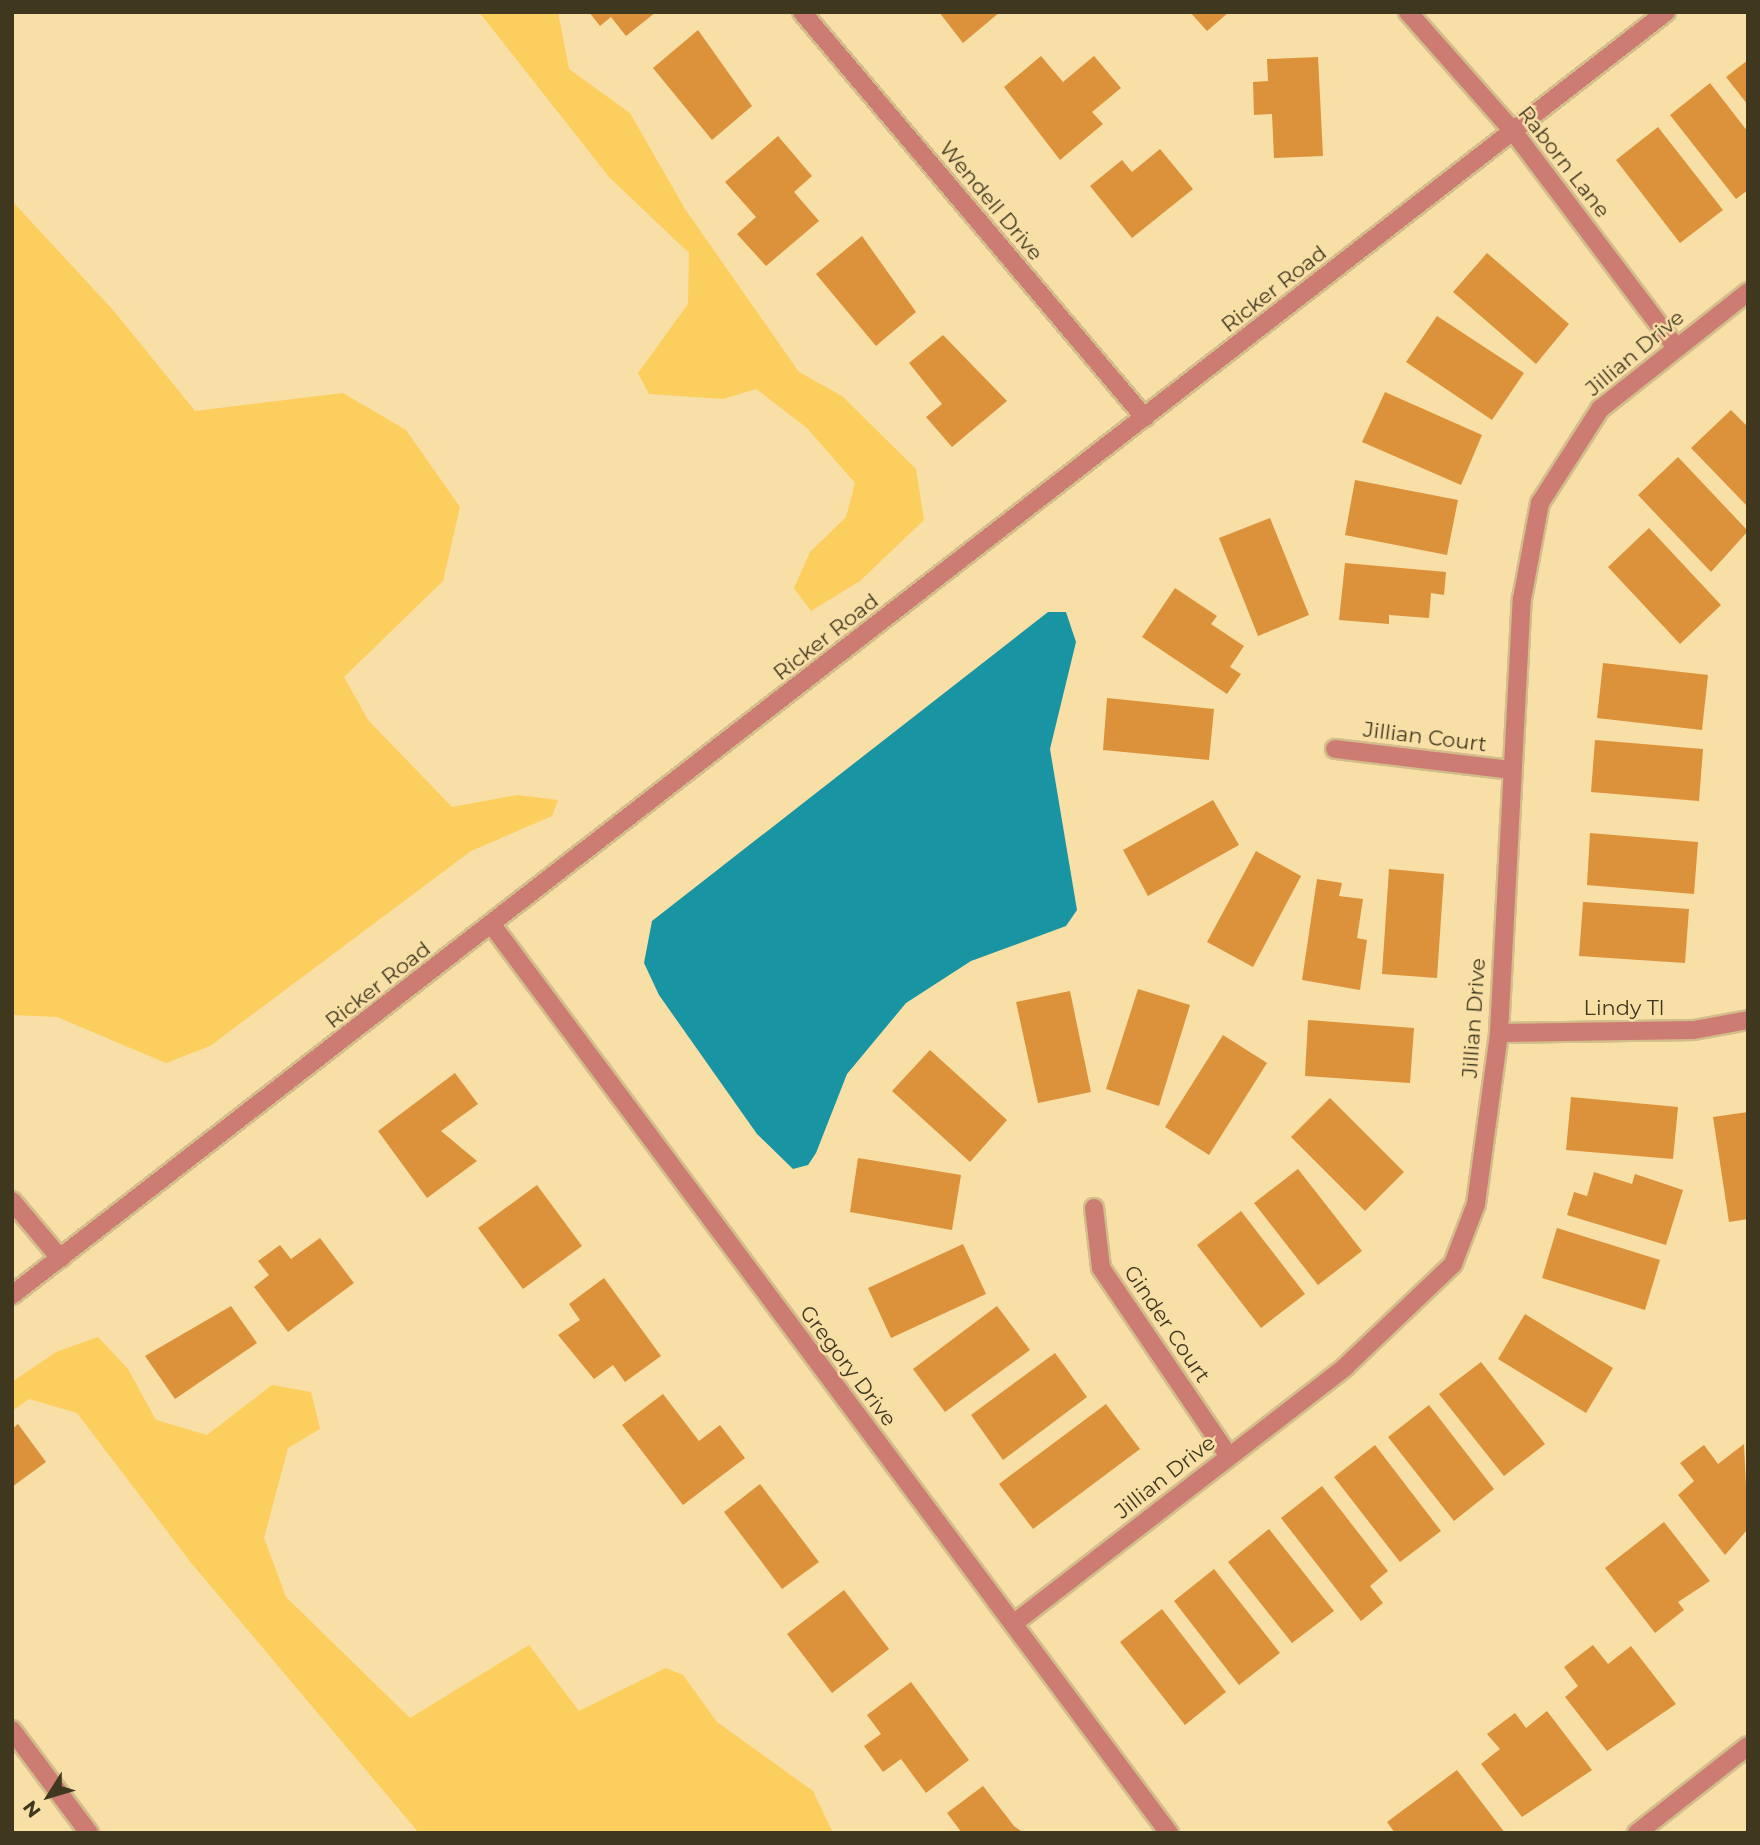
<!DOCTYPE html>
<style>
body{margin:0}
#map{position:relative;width:1760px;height:1845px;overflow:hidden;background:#f8dfa6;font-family:Montserrat,sans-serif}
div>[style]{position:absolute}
.green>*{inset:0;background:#fbce5d}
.water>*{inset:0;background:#1994a3}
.building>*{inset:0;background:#db923a}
.roads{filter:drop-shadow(2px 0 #d3bd8b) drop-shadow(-2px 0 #d3bd8b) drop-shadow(0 2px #d3bd8b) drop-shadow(0 -2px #d3bd8b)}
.minor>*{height:18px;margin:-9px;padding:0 9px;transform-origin:9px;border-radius:9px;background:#cc7c72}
span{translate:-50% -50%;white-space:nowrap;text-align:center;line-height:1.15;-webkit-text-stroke:5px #f8dfa6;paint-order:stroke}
.street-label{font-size:21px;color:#40371f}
.frame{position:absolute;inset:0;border:14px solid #40371f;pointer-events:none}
.north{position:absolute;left:14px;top:1761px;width:70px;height:70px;-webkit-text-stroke:5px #f8dfa6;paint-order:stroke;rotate:233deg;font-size:19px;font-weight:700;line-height:28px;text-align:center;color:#40371f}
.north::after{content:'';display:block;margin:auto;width:24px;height:32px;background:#40371f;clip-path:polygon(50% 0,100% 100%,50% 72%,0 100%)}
</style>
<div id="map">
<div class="green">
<i style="clip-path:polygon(479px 12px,558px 12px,569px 69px,630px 113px,685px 209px,799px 372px,842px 396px,916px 469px,924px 520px,860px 581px,811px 611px,794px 588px,810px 552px,846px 517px,855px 483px,807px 428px,756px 389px,723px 399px,649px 394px,638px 373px,688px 304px,689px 253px,609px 177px)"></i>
<i style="clip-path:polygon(12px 201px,113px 310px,195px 411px,343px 393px,406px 430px,460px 507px,443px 581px,344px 677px,368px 720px,452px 807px,517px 795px,558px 800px,552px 816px,471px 851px,210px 1046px,166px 1063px,57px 1017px,12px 1015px)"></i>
<i style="clip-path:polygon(98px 1337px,128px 1369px,156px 1420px,207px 1435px,272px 1385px,311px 1392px,320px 1429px,288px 1448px,264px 1538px,286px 1597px,410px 1718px,529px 1645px,579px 1711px,666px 1668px,683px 1675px,717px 1722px,813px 1791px,833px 1833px,419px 1833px,192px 1564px,77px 1413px,29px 1399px,12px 1411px,12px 1382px,56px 1352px)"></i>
</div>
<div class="water">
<i style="clip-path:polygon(1048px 612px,1066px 612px,1076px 642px,1050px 749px,1077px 910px,1066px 926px,971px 961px,906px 1003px,847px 1074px,816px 1153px,808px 1165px,793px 1169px,757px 1134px,659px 995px,644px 963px,652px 921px)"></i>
</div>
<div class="building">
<i style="clip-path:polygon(589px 12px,656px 12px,626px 36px,611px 17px,600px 26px)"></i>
<i style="clip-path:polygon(939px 12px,1000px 12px,963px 43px)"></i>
<i style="clip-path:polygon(1190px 12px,1229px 12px,1207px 31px)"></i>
<i style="clip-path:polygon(698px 30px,752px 106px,712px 140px,653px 68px)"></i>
<i style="clip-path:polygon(1041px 56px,1063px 82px,1094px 56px,1121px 88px,1092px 112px,1103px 124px,1060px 160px,1004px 87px)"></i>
<i style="clip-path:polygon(1318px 57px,1323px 156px,1274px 158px,1272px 114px,1254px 115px,1253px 82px,1268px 81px,1267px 59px)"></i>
<i style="clip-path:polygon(1748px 60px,1748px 105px,1726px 77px)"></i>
<i style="clip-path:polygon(1710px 83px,1748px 132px,1748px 190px,1736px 199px,1670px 115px)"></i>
<i style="clip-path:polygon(1658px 127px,1723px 210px,1680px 243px,1616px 160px)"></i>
<i style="clip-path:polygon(778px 136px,812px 176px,794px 192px,819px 221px,766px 266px,737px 234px,756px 217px,725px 182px)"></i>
<i style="clip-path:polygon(1160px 149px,1193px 189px,1132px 238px,1090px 186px,1122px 160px,1132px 172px)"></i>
<i style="clip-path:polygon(862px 236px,916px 312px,876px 346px,816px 274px)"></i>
<i style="clip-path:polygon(1487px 253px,1569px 324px,1536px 364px,1453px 292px)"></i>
<i style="clip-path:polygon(1437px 316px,1524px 373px,1492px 420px,1406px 362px)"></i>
<i style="clip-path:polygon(943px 335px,1007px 401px,952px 447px,926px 417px,942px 404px,909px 363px)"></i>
<i style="clip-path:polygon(1385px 392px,1482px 435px,1461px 485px,1362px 442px)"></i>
<i style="clip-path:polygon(1731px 410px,1748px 427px,1748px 507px,1691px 448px)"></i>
<i style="clip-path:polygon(1678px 457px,1748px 531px,1711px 572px,1638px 495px)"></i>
<i style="clip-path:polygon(1355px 480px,1458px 500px,1447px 555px,1345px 535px)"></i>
<i style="clip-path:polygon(1270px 518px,1309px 615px,1258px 636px,1219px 538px)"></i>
<i style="clip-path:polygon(1649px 528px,1721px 605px,1680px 644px,1608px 567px)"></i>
<i style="clip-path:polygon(1345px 563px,1446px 572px,1444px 595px,1431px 593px,1429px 618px,1389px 615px,1389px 624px,1339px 620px)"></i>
<i style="clip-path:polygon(1175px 588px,1217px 616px,1211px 624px,1244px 646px,1230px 667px,1241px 674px,1227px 694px,1142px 637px)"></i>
<i style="clip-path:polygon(1603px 663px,1708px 675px,1702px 730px,1597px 718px)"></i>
<i style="clip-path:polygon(1107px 698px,1214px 709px,1209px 760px,1103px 750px)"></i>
<i style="clip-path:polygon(1595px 740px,1703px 749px,1699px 801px,1591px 792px)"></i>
<i style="clip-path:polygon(1213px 800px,1239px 845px,1148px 896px,1123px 850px)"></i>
<i style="clip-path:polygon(1590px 833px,1698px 842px,1694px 894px,1587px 885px)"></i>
<i style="clip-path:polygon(1256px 851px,1301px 876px,1253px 967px,1207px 942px)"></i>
<i style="clip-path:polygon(1389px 869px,1444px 874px,1437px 978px,1382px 974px)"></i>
<i style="clip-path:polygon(1317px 879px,1342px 883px,1339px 896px,1363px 899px,1357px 938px,1367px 940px,1360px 990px,1302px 980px)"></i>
<i style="clip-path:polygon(1583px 902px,1689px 909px,1685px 963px,1579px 956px)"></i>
<i style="clip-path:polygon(1138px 989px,1190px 1005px,1159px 1106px,1106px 1089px)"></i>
<i style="clip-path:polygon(1070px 991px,1091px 1092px,1038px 1103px,1016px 1002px)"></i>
<i style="clip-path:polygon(1308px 1020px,1414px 1028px,1410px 1083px,1305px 1076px)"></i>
<i style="clip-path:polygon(1223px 1035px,1267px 1063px,1209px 1155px,1165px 1127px)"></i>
<i style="clip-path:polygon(930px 1050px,1007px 1120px,970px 1162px,892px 1091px)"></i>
<i style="clip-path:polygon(455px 1073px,478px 1104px,441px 1131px,477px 1161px,427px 1198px,378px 1131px)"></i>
<i style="clip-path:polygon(1571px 1097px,1678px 1107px,1673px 1159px,1566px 1150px)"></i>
<i style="clip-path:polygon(1330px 1098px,1404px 1172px,1365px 1211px,1291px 1137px)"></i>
<i style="clip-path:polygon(1748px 1112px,1748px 1219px,1729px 1222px,1713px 1117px)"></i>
<i style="clip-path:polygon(858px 1158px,961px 1175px,952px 1230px,850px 1212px)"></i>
<i style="clip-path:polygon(1298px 1169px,1362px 1251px,1318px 1285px,1254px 1203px)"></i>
<i style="clip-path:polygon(1594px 1172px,1632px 1184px,1635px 1174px,1683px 1190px,1666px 1245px,1567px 1215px,1574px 1192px,1587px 1196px)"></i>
<i style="clip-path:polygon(537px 1185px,582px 1246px,523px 1289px,478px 1228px)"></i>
<i style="clip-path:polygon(1241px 1211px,1305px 1294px,1261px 1328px,1197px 1245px)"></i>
<i style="clip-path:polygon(1557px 1228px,1660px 1260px,1645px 1310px,1542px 1278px)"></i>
<i style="clip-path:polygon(320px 1238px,354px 1283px,288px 1332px,254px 1287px,269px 1275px,258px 1261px,280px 1245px,291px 1259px)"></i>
<i style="clip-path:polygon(963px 1244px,986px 1294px,891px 1338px,868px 1288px)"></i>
<i style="clip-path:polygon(604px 1278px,661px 1356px,625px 1382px,613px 1365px,594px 1379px,558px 1335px,580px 1320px,569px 1304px)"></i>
<i style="clip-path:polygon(231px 1306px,257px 1343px,175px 1399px,145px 1356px)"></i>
<i style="clip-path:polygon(997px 1306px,1030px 1350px,945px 1412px,913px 1369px)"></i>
<i style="clip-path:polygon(1525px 1314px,1613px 1368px,1586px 1413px,1498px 1359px)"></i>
<i style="clip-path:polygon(1055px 1353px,1087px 1397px,1003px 1460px,971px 1415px)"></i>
<i style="clip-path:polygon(1481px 1362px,1545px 1444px,1504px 1476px,1439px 1394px)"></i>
<i style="clip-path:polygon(663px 1394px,699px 1441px,720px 1425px,745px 1458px,683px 1505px,622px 1425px)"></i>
<i style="clip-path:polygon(1106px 1404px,1140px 1449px,1033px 1529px,999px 1484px)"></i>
<i style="clip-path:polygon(1429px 1405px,1494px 1489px,1454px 1521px,1388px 1437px)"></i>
<i style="clip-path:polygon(18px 1424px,46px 1462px,12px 1487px,12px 1429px)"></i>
<i style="clip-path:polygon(1744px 1444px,1748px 1529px,1725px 1555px,1678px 1495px,1694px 1481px,1680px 1463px,1704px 1445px,1718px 1464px)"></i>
<i style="clip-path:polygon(1375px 1445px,1441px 1531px,1400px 1562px,1334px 1477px)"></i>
<i style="clip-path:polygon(760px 1484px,819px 1562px,782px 1589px,724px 1512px)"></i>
<i style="clip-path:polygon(1322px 1486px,1388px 1571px,1370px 1586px,1383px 1603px,1361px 1621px,1281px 1518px)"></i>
<i style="clip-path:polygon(1664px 1522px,1710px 1581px,1678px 1602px,1684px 1610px,1655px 1633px,1605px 1568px)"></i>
<i style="clip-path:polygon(1269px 1529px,1334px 1611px,1292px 1643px,1228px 1562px)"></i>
<i style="clip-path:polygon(1214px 1569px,1280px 1653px,1239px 1685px,1174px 1601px)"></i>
<i style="clip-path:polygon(844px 1590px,889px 1649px,832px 1693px,787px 1634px)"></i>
<i style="clip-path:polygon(1162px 1609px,1226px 1692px,1185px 1725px,1120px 1642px)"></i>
<i style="clip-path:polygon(1593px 1645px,1608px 1664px,1631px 1646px,1676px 1704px,1607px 1751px,1565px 1697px,1578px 1686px,1564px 1667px)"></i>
<i style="clip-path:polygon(911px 1682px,969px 1760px,926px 1793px,901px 1759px,883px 1772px,864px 1746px,881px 1734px,867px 1715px)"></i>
<i style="clip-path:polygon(1547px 1711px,1592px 1770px,1522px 1817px,1481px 1764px,1500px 1749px,1487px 1734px,1515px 1713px,1526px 1728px)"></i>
<i style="clip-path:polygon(1457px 1770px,1505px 1833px,1395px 1833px,1387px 1822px)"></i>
<i style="clip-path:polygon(983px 1786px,1014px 1826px,1024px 1833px,962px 1833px,947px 1813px)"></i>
</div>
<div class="roads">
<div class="minor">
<i style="left:802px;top:12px;width:531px;rotate:49.81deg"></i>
<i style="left:1408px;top:12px;width:159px;rotate:48.6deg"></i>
<i style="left:1513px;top:131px;width:269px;rotate:53deg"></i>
<i style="left:1335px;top:749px;width:176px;rotate:6.8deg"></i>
<i style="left:492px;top:925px;width:1133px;rotate:53.29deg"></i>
<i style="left:1499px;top:1033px;width:195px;rotate:-0.9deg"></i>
<i style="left:1694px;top:1030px;width:55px;rotate:-10.5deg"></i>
<i style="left:12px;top:1201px;width:75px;rotate:49.9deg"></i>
<i style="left:1094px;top:1208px;width:60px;rotate:83.3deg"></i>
<i style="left:1101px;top:1268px;width:227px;rotate:55.8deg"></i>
<i style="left:12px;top:1295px;width:2093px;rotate:-37.8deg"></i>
<i style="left:1013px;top:1624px;width:420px;rotate:-37.7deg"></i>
<i style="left:1345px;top:1367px;width:149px;rotate:-43.6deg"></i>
<i style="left:1453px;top:1264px;width:64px;rotate:-69deg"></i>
<i style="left:1476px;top:1204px;width:173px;rotate:-82.3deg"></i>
<i style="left:1499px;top:1033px;width:435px;rotate:-87deg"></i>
<i style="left:1522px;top:599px;width:98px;rotate:-79.4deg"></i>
<i style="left:1540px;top:503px;width:112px;rotate:-57.4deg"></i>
<i style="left:1600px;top:409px;width:189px;rotate:-38.3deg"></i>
<i style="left:12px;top:1730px;width:129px;rotate:53.2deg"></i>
<i style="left:1637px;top:1833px;width:141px;rotate:-38.1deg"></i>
</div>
</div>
<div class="street-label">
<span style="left:1564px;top:162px;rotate:52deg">Raborn Lane</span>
<span style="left:991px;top:201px;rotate:50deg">Wendell Drive</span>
<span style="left:1274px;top:289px;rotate:-38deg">Ricker Road</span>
<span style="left:1635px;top:353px;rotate:-40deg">Jillian Drive</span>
<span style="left:826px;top:637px;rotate:-38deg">Ricker Road</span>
<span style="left:1425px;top:737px;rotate:7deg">Jillian Court</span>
<span style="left:378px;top:985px;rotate:-38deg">Ricker Road</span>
<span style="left:1624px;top:1008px">Lindy Tl</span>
<span style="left:1474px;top:1018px;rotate:-86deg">Jillian Drive</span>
<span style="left:1167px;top:1324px;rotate:56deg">Ginder Court</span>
<span style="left:848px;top:1366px;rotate:53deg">Gregory Drive</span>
<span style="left:1165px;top:1477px;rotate:-38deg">Jillian Drive</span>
</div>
<div class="frame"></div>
<div class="north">N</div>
</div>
